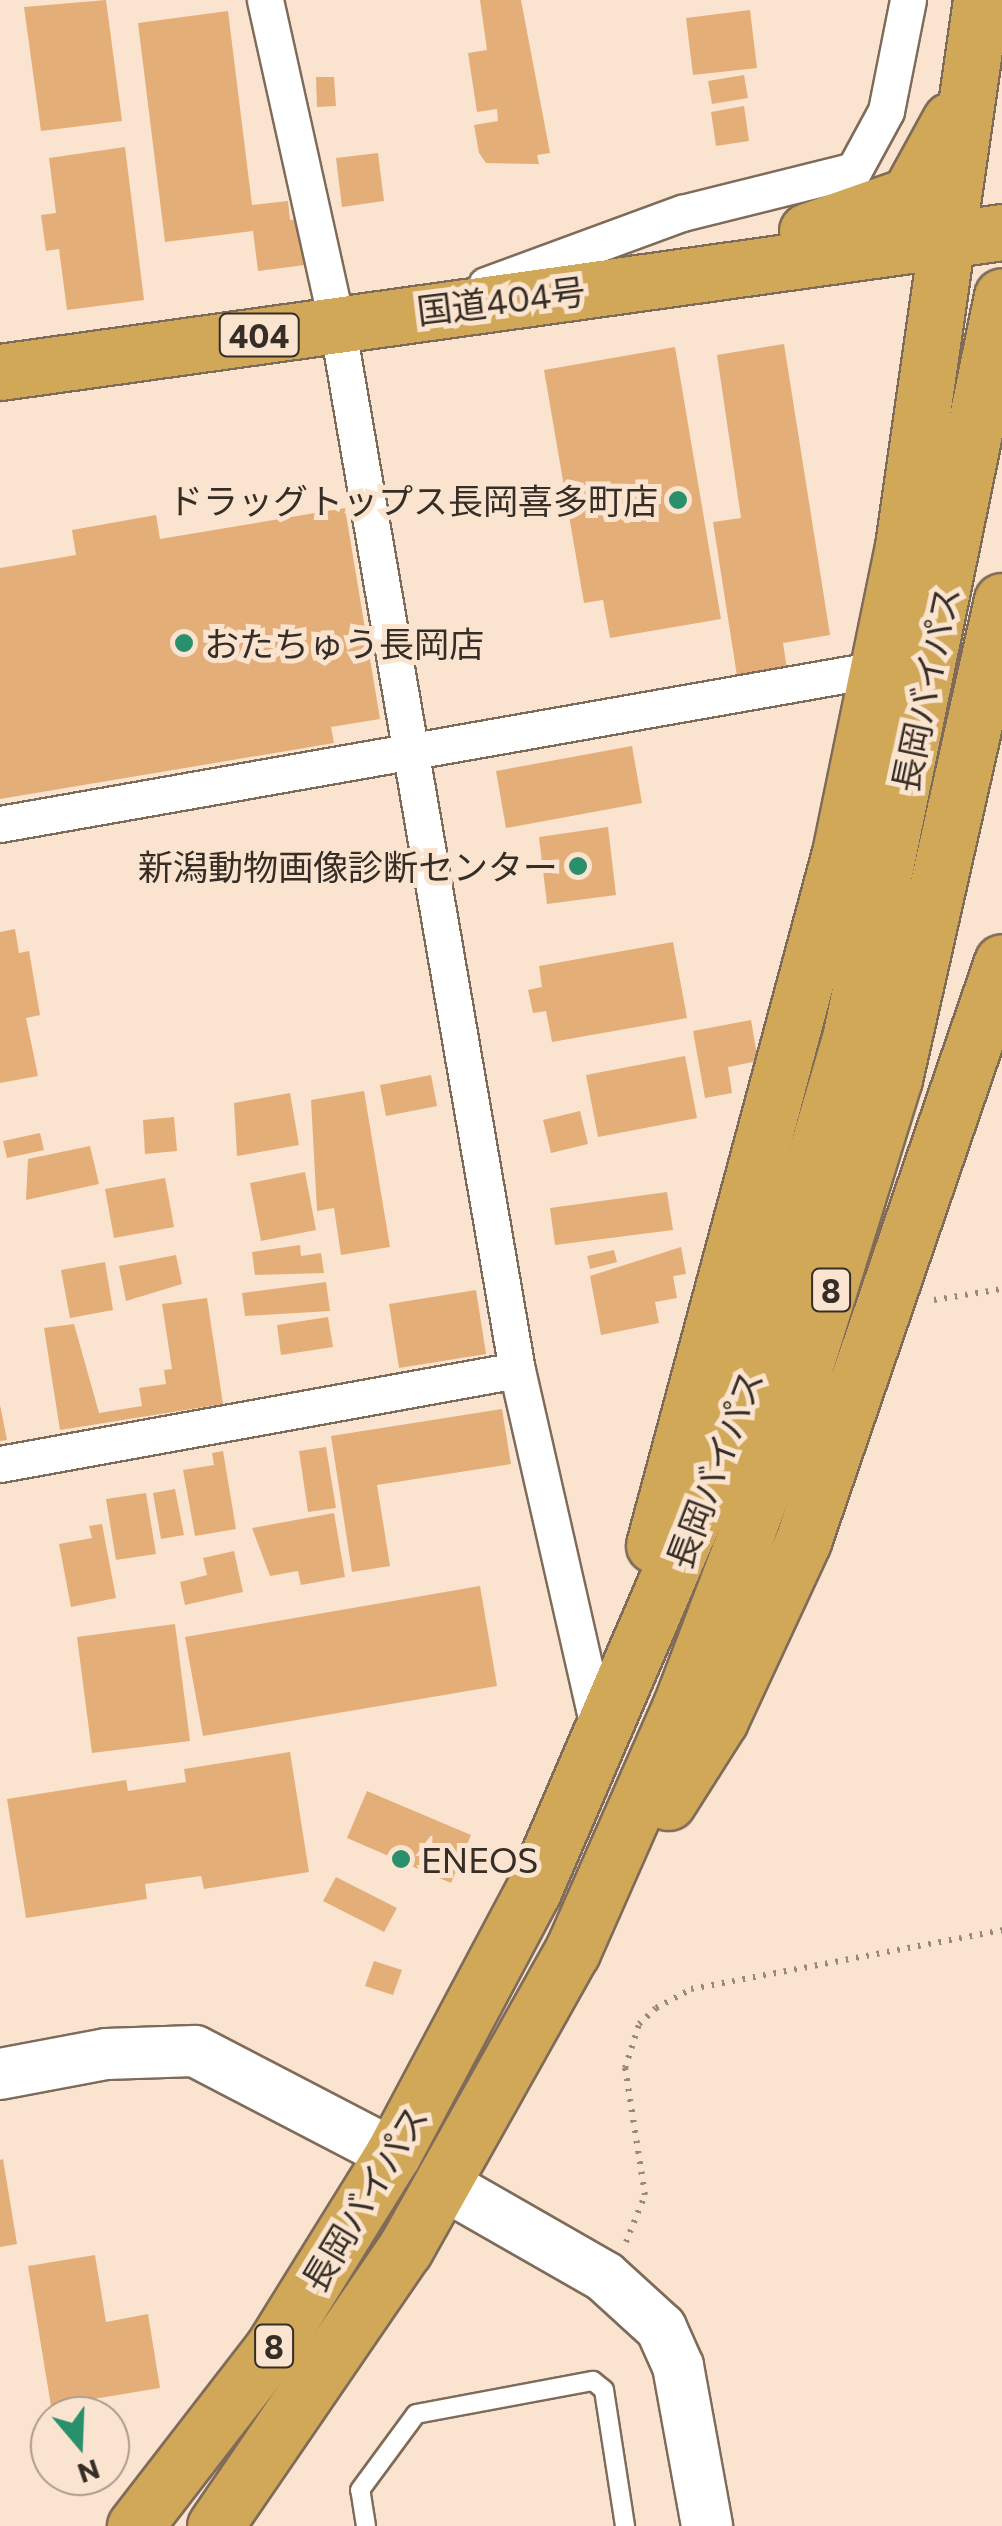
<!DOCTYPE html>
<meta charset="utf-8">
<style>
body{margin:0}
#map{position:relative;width:1002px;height:2526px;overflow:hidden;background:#fae4cf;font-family:Commissioner,"Noto Sans JP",sans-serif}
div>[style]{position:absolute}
.building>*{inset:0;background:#e4ae79}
.path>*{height:6px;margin-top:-3px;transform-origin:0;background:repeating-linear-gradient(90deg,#98897b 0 2.5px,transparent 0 10.5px)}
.roads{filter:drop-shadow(2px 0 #7f6b59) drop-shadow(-2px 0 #7f6b59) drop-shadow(0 2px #7f6b59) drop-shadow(0 -2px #7f6b59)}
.lane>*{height:18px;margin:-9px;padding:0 9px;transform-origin:9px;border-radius:9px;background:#fff}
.street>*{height:35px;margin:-17.5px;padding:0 17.5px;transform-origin:17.5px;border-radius:17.5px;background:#fff}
.secondary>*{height:50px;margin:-25px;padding:0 25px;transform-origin:25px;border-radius:25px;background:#fff}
.highway>*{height:55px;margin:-27.5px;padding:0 27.5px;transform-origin:27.5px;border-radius:27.5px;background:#d1a758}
.dots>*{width:28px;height:28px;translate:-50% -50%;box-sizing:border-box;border:5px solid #fae4cf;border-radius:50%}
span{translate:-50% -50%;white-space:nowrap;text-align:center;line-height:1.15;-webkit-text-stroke:10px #fae4cf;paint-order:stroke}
.shield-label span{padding:2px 8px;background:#fae4cf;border:2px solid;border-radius:8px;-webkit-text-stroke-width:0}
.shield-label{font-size:32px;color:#362e26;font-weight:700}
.street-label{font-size:35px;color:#362e26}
.poi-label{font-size:35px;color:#362e26}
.right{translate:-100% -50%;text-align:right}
.left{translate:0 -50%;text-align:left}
.north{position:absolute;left:30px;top:2396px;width:100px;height:100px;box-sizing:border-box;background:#fae4cf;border:2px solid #ac9b8b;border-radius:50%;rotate:161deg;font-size:28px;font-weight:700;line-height:40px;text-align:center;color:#362e26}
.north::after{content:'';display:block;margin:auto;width:35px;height:45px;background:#2a8f6b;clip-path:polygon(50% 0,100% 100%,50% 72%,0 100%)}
</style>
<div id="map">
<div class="building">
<i style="clip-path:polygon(106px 0,122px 121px,41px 131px,24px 7px)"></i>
<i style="clip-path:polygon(480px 0,521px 0,550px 153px,537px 155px,539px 164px,486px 163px,479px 153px,474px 125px,498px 121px,497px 109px,477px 112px,468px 53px,487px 50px)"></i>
<i style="clip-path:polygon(750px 10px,757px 68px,693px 75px,686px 18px)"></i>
<i style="clip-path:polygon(228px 11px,252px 205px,288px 201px,290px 220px,307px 218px,313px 264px,258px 271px,253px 231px,165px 242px,138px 23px)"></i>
<i style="clip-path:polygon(744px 75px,748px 98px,712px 104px,708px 81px)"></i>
<i style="clip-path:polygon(316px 77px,334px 77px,336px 106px,317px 107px)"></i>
<i style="clip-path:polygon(744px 106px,749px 141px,716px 146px,711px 112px)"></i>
<i style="clip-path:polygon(125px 147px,144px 300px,67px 310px,59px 249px,46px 251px,41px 215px,56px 213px,49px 158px)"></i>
<i style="clip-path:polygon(378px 153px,384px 201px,342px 207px,336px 158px)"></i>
<i style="clip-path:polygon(784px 344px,830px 635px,783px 643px,787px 669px,737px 676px,713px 522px,741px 518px,717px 355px)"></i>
<i style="clip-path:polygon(675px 347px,721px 619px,610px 638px,603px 600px,584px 603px,544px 370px)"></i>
<i style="clip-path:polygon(345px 508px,380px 719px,331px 727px,334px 743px,0 799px,0 568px,76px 555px,72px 530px,156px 515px,160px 539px)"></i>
<i style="clip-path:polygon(632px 746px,642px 803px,506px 828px,496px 771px)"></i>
<i style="clip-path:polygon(608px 827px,616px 895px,547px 904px,539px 837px)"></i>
<i style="clip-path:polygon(15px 929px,19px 953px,29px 951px,40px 1015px,26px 1018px,38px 1076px,0 1083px,0 932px)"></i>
<i style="clip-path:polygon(673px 942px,687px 1018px,552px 1042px,546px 1011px,533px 1013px,528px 990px,542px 987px,539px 966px)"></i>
<i style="clip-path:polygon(751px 1020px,758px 1061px,728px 1067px,732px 1093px,705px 1098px,693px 1031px)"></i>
<i style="clip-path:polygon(685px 1056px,697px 1118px,598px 1137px,586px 1075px)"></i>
<i style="clip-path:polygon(431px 1075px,437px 1106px,386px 1116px,380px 1085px)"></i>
<i style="clip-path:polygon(364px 1091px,390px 1247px,341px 1255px,334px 1208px,317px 1211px,311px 1100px)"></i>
<i style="clip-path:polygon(290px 1093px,299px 1145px,237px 1156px,234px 1103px)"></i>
<i style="clip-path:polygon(580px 1111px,588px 1144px,551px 1153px,543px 1120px)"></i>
<i style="clip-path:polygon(174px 1117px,177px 1151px,145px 1154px,143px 1120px)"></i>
<i style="clip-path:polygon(40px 1133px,44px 1150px,7px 1158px,3px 1141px)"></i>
<i style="clip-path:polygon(90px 1146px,99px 1184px,26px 1200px,28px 1159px)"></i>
<i style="clip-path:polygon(305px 1172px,316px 1230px,261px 1241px,250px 1183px)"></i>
<i style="clip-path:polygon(165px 1178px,174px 1227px,114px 1238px,105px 1189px)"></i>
<i style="clip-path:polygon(667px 1192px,673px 1230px,555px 1245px,550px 1208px)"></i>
<i style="clip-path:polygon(300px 1245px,301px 1256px,321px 1253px,324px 1273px,255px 1275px,252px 1252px)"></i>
<i style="clip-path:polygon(681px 1247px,686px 1274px,673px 1276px,677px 1298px,655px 1302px,659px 1323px,601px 1335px,590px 1276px)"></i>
<i style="clip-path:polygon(614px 1250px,617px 1262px,590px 1269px,587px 1256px)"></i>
<i style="clip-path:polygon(176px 1255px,182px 1284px,126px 1301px,119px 1266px)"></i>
<i style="clip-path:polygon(105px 1262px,113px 1310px,70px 1318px,61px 1270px)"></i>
<i style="clip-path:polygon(326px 1282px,330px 1311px,245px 1316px,242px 1293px)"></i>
<i style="clip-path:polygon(476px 1290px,486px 1354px,399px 1368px,389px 1304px)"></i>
<i style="clip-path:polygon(207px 1298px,223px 1404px,60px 1430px,44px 1328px,74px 1324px,99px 1413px,142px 1406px,139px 1388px,166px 1384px,164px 1370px,172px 1369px,162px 1304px)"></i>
<i style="clip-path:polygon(328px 1317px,333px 1347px,281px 1355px,277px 1325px)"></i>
<i style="clip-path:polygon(0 1405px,7px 1440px,0 1441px)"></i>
<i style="clip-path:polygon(502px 1409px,511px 1464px,377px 1485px,390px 1566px,352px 1572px,331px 1436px)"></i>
<i style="clip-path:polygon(326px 1447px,336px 1508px,308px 1512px,299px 1451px)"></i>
<i style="clip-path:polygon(223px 1451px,236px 1529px,195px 1536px,183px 1470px,214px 1465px,212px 1453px)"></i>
<i style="clip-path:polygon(175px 1489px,184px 1535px,161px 1539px,153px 1493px)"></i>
<i style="clip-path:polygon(146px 1493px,156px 1554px,116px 1560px,106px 1499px)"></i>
<i style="clip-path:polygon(334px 1513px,345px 1577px,301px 1585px,298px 1571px,270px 1576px,252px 1528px)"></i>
<i style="clip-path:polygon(102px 1524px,116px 1598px,71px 1607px,59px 1544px,92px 1538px,89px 1526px)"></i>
<i style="clip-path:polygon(234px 1551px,243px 1592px,185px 1605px,180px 1582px,207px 1575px,203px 1558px)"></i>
<i style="clip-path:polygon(480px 1586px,497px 1686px,203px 1736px,185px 1637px)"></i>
<i style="clip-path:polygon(175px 1624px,190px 1741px,92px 1753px,77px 1637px)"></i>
<i style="clip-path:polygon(290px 1752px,309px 1872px,204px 1889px,201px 1876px,145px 1884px,147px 1899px,26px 1918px,7px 1799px,126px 1780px,128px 1791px,186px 1782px,184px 1769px)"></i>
<i style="clip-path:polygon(367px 1791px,471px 1835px,451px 1883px,347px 1838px)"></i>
<i style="clip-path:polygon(336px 1877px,397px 1908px,384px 1932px,323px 1901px)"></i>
<i style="clip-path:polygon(374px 1961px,402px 1970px,393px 1995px,365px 1986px)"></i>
<i style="clip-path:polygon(3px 2159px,17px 2244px,0 2247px,0 2160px)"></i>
<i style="clip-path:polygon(95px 2255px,106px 2322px,148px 2314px,160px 2388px,51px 2406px,28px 2266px)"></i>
</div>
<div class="path">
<i style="left:934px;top:1300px;width:69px;rotate:-9.2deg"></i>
<i style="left:626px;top:2242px;width:51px;rotate:-68deg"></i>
<i style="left:645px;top:2195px;width:129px;rotate:-98.9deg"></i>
<i style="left:625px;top:2068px;width:46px;rotate:-72.3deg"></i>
<i style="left:639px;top:2024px;width:23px;rotate:-43deg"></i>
<i style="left:656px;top:2008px;width:40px;rotate:-28deg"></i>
<i style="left:691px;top:1989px;width:317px;rotate:-10.7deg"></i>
</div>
<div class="roads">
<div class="lane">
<i style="left:366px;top:2526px;width:36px;rotate:-99deg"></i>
<i style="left:360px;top:2490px;width:94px;rotate:-53.6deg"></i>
<i style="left:416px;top:2414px;width:180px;rotate:-10.6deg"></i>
<i style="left:593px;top:2381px;width:14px;rotate:39deg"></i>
<i style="left:604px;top:2390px;width:138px;rotate:81.2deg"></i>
</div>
<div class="street">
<i style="left:265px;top:0;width:332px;rotate:77.5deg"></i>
<i style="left:337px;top:324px;width:1061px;rotate:80.24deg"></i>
<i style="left:517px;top:1370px;width:375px;rotate:77.2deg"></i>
<i style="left:486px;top:285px;width:209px;rotate:-20.2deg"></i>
<i style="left:682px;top:213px;width:177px;rotate:-14deg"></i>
<i style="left:854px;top:170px;width:67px;rotate:-61.5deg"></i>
<i style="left:886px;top:111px;width:113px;rotate:-78.8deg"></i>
<i style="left:0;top:824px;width:891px;rotate:-10.02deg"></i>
<i style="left:0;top:1464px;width:525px;rotate:-10.3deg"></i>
</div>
<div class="secondary">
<i style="left:0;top:2074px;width:108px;rotate:-10.7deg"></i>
<i style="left:106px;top:2054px;width:89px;rotate:-1.9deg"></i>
<i style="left:195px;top:2051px;width:223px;rotate:27.5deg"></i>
<i style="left:441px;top:2183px;width:189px;rotate:29.8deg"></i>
<i style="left:605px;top:2277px;width:76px;rotate:42.3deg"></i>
<i style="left:661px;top:2328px;width:42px;rotate:65.9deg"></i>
<i style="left:678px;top:2366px;width:163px;rotate:79.7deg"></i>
</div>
<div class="highway">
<i style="left:807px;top:231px;width:108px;rotate:-19.4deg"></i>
<i style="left:909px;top:195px;width:85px;rotate:-61.3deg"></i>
<i style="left:0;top:372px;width:1012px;rotate:-7.95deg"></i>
<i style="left:654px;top:1545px;width:717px;rotate:-74.96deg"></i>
<i style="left:840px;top:853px;width:313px;rotate:-78.4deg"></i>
<i style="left:903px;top:546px;width:552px;rotate:-81.87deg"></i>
<i style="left:668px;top:1802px;width:97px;rotate:-57.6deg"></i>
<i style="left:720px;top:1720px;width:197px;rotate:-65.1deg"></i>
<i style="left:803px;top:1541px;width:612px;rotate:-71.03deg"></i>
<i style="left:135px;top:2526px;width:224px;rotate:-52.3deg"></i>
<i style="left:272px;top:2349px;width:229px;rotate:-58.2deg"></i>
<i style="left:393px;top:2154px;width:298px;rotate:-62deg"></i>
<i style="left:533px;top:1891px;width:529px;rotate:-66.73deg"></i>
<i style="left:742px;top:1405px;width:387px;rotate:-73.6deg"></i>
<i style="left:851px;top:1034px;width:753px;rotate:-78.44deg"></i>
<i style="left:215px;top:2526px;width:336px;rotate:-55.6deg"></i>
<i style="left:405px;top:2249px;width:341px;rotate:-60.7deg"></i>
<i style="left:572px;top:1952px;width:270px;rotate:-66.2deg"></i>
<i style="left:681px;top:1705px;width:287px;rotate:-69.2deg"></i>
<i style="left:783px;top:1437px;width:375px;rotate:-72.8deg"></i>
<i style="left:894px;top:1079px;width:490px;rotate:-77.3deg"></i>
</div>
</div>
<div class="dots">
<i style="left:678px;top:500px;background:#2a8f6b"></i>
<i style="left:184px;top:643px;background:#2a8f6b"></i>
<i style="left:578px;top:866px;background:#2a8f6b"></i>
<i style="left:401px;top:1859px;background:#2a8f6b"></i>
</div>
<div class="shield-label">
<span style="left:259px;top:335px">404</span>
<span style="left:831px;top:1290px">8</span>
<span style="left:274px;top:2346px">8</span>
</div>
<div class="street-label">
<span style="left:501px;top:300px;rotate:-7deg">国道404号</span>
<span style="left:925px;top:689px;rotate:-78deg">長岡バイパス</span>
<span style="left:714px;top:1469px;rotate:-69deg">長岡バイパス</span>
<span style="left:364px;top:2198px;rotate:-59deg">長岡バイパス</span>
</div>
<div class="poi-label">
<span class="right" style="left:658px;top:500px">ドラッグトップス長岡喜多町店</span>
<span class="left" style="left:204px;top:643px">おたちゅう長岡店</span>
<span class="right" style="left:558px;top:866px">新潟動物画像診断センター</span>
<span class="left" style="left:421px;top:1859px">ENEOS</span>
</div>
<div class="north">N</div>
</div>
